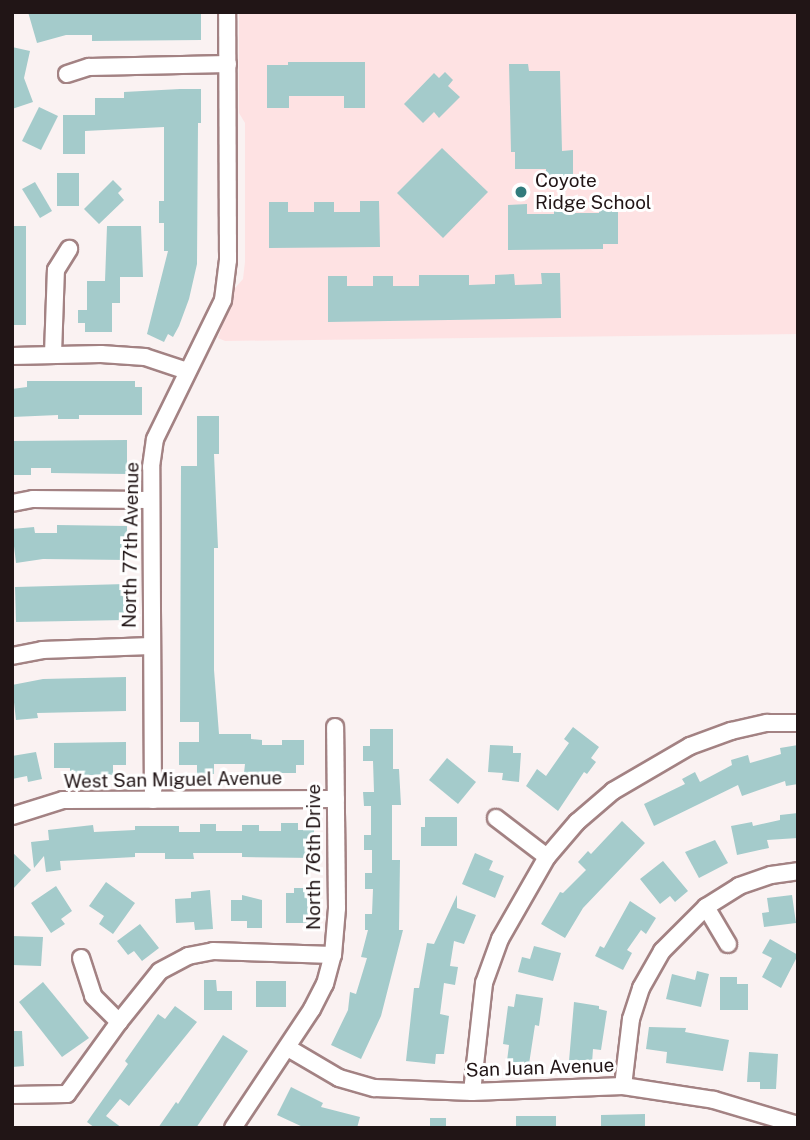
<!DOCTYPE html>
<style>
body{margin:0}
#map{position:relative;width:810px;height:1140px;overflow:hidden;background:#faf2f2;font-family:"Public Sans",sans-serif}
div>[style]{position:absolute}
.built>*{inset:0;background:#fee2e3}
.building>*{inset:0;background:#a4cbcb}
.roads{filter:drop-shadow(2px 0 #a38283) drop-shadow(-2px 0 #a38283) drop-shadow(0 2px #a38283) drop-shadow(0 -2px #a38283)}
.minor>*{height:16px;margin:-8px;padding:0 8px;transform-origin:8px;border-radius:8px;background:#fff}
.dots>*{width:19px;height:19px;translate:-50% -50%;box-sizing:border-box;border:4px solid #fff;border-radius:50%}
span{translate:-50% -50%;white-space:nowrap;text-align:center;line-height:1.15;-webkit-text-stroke:6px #fff;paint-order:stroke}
.poi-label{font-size:19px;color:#211516}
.left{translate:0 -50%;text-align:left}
.street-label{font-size:19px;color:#211516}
.frame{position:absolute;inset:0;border:14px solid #211516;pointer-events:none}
</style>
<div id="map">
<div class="built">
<i style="clip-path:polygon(239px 12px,798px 12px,798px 334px,225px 341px,218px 338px,235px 288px,243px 279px,245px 262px,245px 123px,239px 113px)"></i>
</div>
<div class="building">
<i style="clip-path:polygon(28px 12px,201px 12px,201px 40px,92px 41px,92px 35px,66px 35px,37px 43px)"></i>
<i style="clip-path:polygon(12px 47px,30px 51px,24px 78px,33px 102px,12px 109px)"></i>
<i style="clip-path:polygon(288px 62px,365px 62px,365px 108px,344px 108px,344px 96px,289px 96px,289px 108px,267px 108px,267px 65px,288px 65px)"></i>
<i style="clip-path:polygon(509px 64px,528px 64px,529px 71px,560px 71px,562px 151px,573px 150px,573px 179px,546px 179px,546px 169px,515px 169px,515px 152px,511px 152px)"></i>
<i style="clip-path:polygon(445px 72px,453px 80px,448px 86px,460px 97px,439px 118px,434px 112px,423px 123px,404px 104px,434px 73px,439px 78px)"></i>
<i style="clip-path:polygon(180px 89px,201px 89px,201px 123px,198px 123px,197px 264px,189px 299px,179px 326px,173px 337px,168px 334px,164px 342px,147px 334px,168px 251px,164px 251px,164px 223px,159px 223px,159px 201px,164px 201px,164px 127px,85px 131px,85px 154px,63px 154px,63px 115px,95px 115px,95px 98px,124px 98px,124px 92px)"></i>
<i style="clip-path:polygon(39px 107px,58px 116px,41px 150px,22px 141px)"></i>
<i style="clip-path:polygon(442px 148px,488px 192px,443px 238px,397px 193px)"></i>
<i style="clip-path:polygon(57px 173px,79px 173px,79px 206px,57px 206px)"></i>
<i style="clip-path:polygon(113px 180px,122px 189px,118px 193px,124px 200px,99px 224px,84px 209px)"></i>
<i style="clip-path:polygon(35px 182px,52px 211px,40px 218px,22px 189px)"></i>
<i style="clip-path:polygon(360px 201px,379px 201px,380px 247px,269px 248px,269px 202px,288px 202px,288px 212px,314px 212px,314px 202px,334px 202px,334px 212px,360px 212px)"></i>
<i style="clip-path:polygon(599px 202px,618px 202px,618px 244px,603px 244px,603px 249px,508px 250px,508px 205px,527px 204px,527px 214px,554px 214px,554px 203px,573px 203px,573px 213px,599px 213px)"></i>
<i style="clip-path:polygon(12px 226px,26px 226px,26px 325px,12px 325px)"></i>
<i style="clip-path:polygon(107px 226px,141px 226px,143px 277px,120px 277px,120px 303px,112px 303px,112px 332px,85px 332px,85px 323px,78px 323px,78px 310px,87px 310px,87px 281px,105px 281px)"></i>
<i style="clip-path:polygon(541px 273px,560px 273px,561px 318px,328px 322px,328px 276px,347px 276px,347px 286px,373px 286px,373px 276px,393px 276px,393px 286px,419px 286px,419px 275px,469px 275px,469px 285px,495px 284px,495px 275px,514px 274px,515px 285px,542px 284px)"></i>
<i style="clip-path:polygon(27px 381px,135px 381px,135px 387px,142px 387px,142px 415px,79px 415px,79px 419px,58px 419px,58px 415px,12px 417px,12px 389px,27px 387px)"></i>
<i style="clip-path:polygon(197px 416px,219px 416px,219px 454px,214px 454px,218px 548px,214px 548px,214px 670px,219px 734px,251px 734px,251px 739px,262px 740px,262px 745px,282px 745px,282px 740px,304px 740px,304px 765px,296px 765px,296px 773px,244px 773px,245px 764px,214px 764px,214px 774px,197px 774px,197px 765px,179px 765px,179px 742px,199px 742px,199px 722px,180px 722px,181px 466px,197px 466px)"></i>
<i style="clip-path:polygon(127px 440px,127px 474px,51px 473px,51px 468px,31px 468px,31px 475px,12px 475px,12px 441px)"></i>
<i style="clip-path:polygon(57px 525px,127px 526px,127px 560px,43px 559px,16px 563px,12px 529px,34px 527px,35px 533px,57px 533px)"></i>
<i style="clip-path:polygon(126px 584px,126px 620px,16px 622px,15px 587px)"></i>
<i style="clip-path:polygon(126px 677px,126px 711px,37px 713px,38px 718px,16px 720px,12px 685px,43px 679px)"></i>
<i style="clip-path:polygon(573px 727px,599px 747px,591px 758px,596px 762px,587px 774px,584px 772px,558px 811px,526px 786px,537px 769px,546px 776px,569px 743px,564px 739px)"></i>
<i style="clip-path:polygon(370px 729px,393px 729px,393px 769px,399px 769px,401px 805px,392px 805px,392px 860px,400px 860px,399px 930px,403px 930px,381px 1016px,361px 1059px,331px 1045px,348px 1010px,350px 992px,356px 994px,367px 958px,361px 957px,368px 930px,365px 930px,365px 914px,372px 914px,373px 889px,365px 889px,365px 873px,372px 873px,372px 850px,364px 850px,364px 835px,371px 835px,371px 806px,364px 806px,363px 792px,374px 792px,373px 761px,363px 761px,363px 746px,370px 746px)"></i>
<i style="clip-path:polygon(126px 742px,126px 765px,113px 765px,113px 775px,70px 775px,70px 768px,54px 768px,54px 743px)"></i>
<i style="clip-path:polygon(490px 745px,513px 746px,513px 753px,521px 753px,519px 782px,502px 780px,503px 773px,488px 772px)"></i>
<i style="clip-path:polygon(798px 745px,798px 784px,786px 786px,785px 781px,742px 796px,738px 785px,654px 826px,644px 804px,685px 784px,682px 779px,695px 772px,700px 782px,732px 765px,731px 760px,748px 755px,750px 763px,781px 754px,780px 748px)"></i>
<i style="clip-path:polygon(36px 752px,42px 779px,28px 782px,27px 776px,12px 779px,12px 756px)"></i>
<i style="clip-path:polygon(447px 758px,476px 782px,458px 804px,429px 780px)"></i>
<i style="clip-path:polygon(798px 813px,798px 838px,767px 840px,769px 848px,737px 855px,731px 826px,752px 822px,753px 826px,780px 820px,780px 815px)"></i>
<i style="clip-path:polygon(425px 817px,457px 817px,457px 846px,421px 846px,421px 827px,425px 827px)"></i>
<i style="clip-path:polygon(622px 821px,645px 843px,583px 908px,565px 938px,541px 924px,560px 892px,563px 893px,586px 870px,578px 862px,588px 851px,591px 854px)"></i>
<i style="clip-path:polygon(281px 823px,298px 823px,298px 830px,314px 830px,314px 858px,242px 857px,242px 853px,193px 853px,194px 859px,165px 859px,165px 853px,135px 853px,135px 857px,60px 861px,61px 870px,46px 872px,44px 856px,34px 868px,31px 842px,49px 840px,48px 830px,93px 825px,94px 832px,135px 830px,135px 826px,179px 826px,179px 832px,200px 832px,200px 824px,216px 824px,216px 831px,242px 831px,242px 825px,259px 825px,259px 831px,281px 831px)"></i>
<i style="clip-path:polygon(715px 840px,728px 863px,699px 878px,685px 852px)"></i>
<i style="clip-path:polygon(12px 852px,31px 870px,12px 890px)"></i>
<i style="clip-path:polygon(475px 853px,493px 861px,489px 870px,504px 876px,495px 898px,462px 884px)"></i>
<i style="clip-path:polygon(663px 861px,688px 891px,675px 902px,670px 896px,660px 904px,640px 879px)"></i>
<i style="clip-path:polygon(106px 882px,135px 903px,113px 934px,99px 924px,104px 916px,89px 906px)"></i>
<i style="clip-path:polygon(56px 886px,72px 911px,61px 919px,65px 924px,51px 933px,31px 903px)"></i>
<i style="clip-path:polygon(294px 888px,314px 888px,314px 923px,286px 923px,286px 893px,294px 893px)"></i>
<i style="clip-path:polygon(210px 890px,213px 929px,195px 930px,194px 922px,176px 923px,175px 899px,191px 898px,191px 892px)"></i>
<i style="clip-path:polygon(242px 895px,262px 900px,262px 928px,247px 928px,247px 921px,231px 921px,231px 900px,242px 900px)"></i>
<i style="clip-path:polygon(457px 895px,457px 908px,476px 915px,464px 944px,454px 941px,450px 966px,458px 967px,455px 985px,444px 983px,440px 1014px,449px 1016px,444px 1054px,436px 1054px,435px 1064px,406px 1061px,414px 988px,419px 988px,427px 943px,434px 944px)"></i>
<i style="clip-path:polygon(792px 895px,796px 923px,764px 927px,762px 913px,769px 912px,767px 898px)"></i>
<i style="clip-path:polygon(630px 901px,656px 918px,646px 934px,641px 930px,627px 950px,632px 953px,623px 970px,595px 956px,600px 946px,604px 948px)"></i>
<i style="clip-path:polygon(140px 924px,159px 948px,142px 961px,134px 951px,128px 955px,117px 941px)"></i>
<i style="clip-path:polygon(12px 936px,43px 937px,41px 966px,12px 965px)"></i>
<i style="clip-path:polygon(770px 939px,798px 955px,781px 988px,762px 977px,772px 958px,762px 953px)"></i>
<i style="clip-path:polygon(534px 946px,561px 953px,553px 981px,518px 972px,522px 957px,530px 959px)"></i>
<i style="clip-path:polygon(697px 971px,709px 974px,701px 1007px,666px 999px,672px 974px,695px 980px)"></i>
<i style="clip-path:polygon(720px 977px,737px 977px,737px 984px,748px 984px,748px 1010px,720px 1010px)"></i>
<i style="clip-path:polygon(204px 980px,216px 980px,217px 991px,232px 991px,232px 1010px,204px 1010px)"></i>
<i style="clip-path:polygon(256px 981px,286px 981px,286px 1007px,256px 1007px)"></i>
<i style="clip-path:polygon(43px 982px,89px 1038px,62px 1057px,19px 1002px)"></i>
<i style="clip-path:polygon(516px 994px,543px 998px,539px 1026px,535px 1025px,529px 1064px,507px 1061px,509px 1045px,503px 1044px,508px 1006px,514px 1007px)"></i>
<i style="clip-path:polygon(574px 1002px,599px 1006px,599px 1009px,607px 1011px,601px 1050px,593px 1049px,592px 1063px,569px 1061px)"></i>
<i style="clip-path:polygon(175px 1006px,197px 1022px,129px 1106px,120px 1099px,106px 1116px,122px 1128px,95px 1128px,87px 1122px,128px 1064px,125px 1061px,158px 1014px,165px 1019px)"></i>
<i style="clip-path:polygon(649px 1027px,686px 1028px,685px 1032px,729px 1040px,723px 1071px,666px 1063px,667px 1052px,646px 1049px)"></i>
<i style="clip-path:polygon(12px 1031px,22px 1031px,24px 1066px,12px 1067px)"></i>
<i style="clip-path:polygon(223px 1035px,248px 1051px,196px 1128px,158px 1128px,176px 1102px,178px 1104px)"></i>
<i style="clip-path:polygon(749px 1052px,778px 1054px,776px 1089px,760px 1089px,760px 1082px,747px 1082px)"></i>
<i style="clip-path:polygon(291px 1087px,323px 1103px,321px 1107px,360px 1117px,357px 1128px,305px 1128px,277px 1115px)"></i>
<i style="clip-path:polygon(645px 1114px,645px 1128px,601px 1128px,601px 1115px)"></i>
<i style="clip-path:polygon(516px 1116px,556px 1116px,556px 1128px,516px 1128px)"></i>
<i style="clip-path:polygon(430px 1118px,446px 1118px,446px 1128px,430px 1128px)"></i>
</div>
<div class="roads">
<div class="minor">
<i style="left:67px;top:74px;width:23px;rotate:-18deg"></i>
<i style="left:89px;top:67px;width:139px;rotate:-1.2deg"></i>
<i style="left:53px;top:354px;width:84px;rotate:-88deg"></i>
<i style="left:56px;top:270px;width:25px;rotate:-58deg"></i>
<i style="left:12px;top:356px;width:89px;rotate:-1.3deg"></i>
<i style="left:101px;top:354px;width:44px;rotate:3.9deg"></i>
<i style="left:145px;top:357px;width:44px;rotate:18.4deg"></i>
<i style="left:12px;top:503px;width:21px;rotate:-11deg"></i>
<i style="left:33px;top:499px;width:117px;rotate:0.5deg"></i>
<i style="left:12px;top:656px;width:31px;rotate:-11deg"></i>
<i style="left:42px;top:650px;width:109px;rotate:-2.1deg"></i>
<i style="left:153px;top:800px;width:333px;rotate:-90.3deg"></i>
<i style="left:151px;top:467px;width:28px;rotate:-82deg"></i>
<i style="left:155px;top:439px;width:155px;rotate:-63.9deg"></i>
<i style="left:223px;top:300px;width:40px;rotate:-82.9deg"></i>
<i style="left:228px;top:260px;width:248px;rotate:-90.2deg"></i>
<i style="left:12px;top:816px;width:53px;rotate:-17.4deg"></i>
<i style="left:63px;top:800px;width:273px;rotate:-0.2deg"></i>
<i style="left:496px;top:818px;width:64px;rotate:37.4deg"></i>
<i style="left:706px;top:907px;width:43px;rotate:59.3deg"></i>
<i style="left:81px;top:958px;width:40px;rotate:72deg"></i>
<i style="left:93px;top:996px;width:37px;rotate:45deg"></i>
<i style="left:288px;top:1048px;width:59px;rotate:30.5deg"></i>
<i style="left:339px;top:1078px;width:37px;rotate:16deg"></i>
<i style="left:375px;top:1088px;width:97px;rotate:2.4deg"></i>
<i style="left:472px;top:1092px;width:151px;rotate:-2.3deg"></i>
<i style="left:623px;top:1086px;width:92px;rotate:8.7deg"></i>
<i style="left:714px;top:1100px;width:88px;rotate:16.6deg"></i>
<i style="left:623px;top:1086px;width:67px;rotate:-83.2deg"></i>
<i style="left:631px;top:1019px;width:33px;rotate:-72deg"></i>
<i style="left:641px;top:988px;width:43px;rotate:-60.4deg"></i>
<i style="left:662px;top:951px;width:62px;rotate:-45deg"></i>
<i style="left:706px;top:907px;width:39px;rotate:-32deg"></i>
<i style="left:739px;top:886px;width:34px;rotate:-19deg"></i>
<i style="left:771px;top:875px;width:27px;rotate:-8deg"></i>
<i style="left:472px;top:1092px;width:110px;rotate:-83.7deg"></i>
<i style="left:484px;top:983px;width:47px;rotate:-70deg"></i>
<i style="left:500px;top:939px;width:95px;rotate:-60.2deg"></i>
<i style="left:547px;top:857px;width:46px;rotate:-49.4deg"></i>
<i style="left:577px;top:822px;width:48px;rotate:-40.7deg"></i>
<i style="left:613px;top:791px;width:89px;rotate:-30.3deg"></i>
<i style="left:690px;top:746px;width:44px;rotate:-20.1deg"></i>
<i style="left:731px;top:731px;width:37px;rotate:-13deg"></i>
<i style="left:767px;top:723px;width:31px"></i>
<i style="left:12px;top:1095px;width:55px;rotate:-1deg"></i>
<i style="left:67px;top:1094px;width:89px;rotate:-54.2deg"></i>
<i style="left:119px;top:1022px;width:65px;rotate:-51.2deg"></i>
<i style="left:160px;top:971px;width:32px;rotate:-28deg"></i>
<i style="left:188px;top:956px;width:25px;rotate:-11deg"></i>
<i style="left:213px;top:951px;width:120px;rotate:1.9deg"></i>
<i style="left:233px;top:1128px;width:143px;rotate:-56.4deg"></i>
<i style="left:312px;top:1009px;width:28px;rotate:-63deg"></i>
<i style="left:325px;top:984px;width:30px;rotate:-75deg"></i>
<i style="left:333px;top:955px;width:47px;rotate:-85.1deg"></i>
<i style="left:337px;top:908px;width:181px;rotate:-90.6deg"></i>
</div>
</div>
<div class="dots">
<i style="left:521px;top:192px;background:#327b7c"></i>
</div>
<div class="poi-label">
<span class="left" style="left:535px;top:192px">Coyote<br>Ridge School</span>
</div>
<div class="street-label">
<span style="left:131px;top:545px;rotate:-89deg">North 77th Avenue</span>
<span style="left:173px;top:780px;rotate:-1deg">West San Miguel Avenue</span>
<span style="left:314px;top:857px;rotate:-90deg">North 76th Drive</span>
<span style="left:540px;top:1068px;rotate:-2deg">San Juan Avenue</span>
</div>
<div class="frame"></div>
</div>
